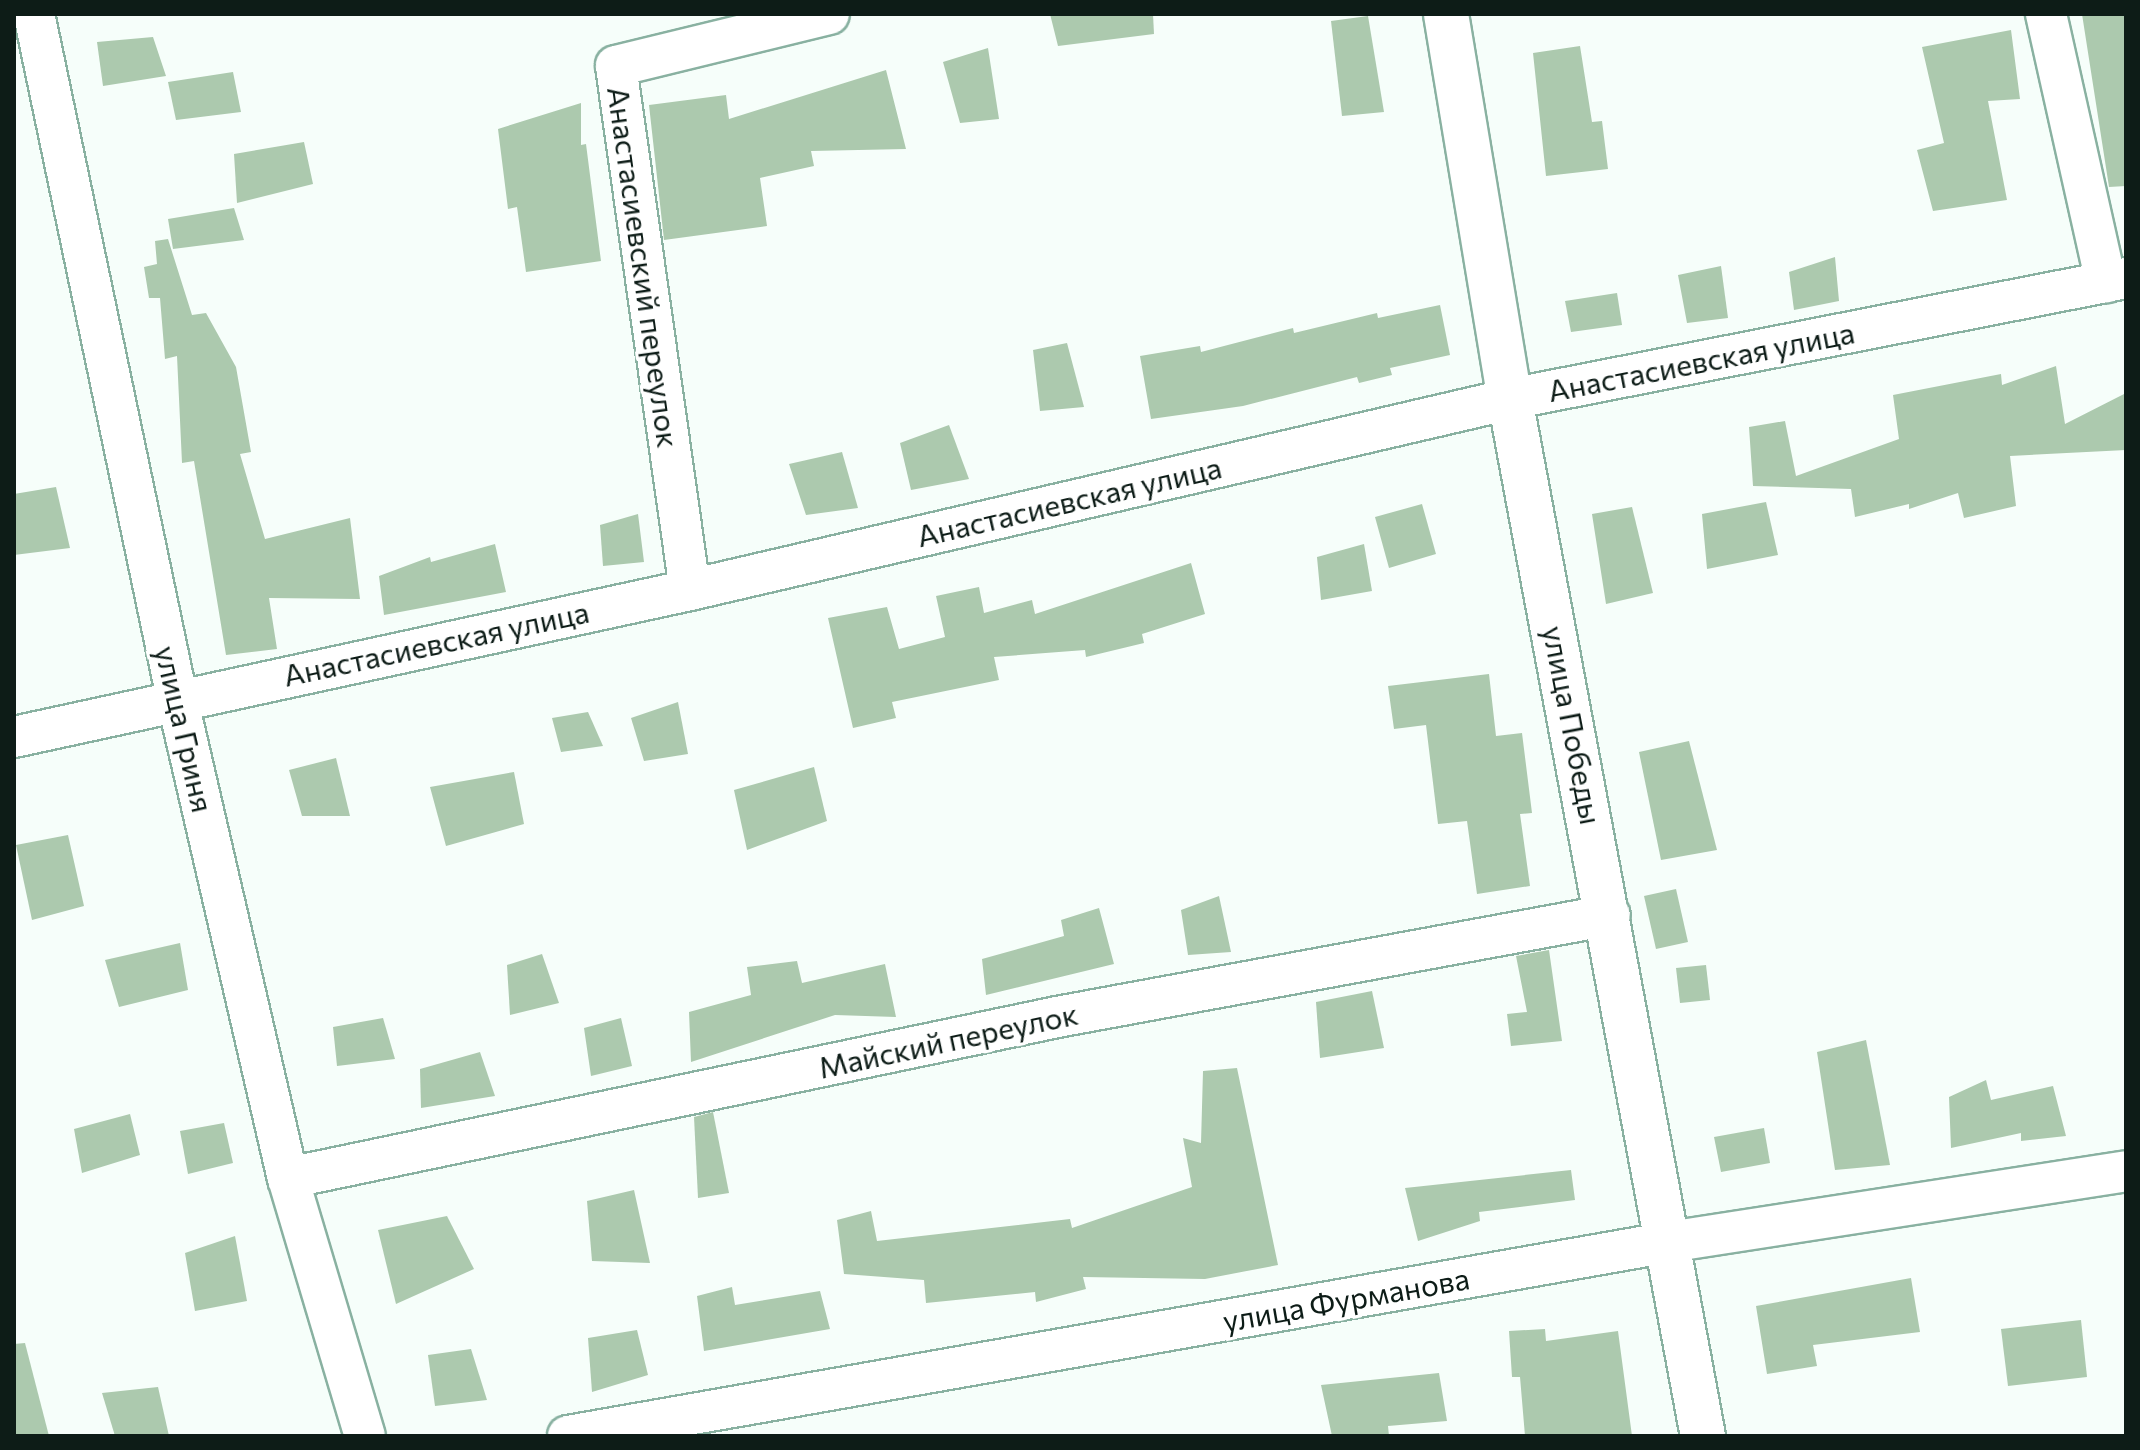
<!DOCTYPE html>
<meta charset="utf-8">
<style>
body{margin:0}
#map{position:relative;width:2140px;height:1450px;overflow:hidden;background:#f6fefa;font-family:Commissioner,sans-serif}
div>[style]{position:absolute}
.building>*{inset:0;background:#acc9ae}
.roads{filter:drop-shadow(2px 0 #89b1a1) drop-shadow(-2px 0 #89b1a1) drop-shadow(0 2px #89b1a1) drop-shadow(0 -2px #89b1a1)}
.minor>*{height:40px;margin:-20px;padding:0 20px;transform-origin:20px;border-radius:20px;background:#fff}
.tertiary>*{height:44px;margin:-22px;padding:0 22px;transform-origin:22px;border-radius:22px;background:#fff}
span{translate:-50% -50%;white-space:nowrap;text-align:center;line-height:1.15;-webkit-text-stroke:6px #fff;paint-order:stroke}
.street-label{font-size:30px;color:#0d1c17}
.frame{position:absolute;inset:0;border:16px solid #0d1c17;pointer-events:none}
</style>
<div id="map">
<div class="building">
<i style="clip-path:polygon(1050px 14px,1153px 14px,1154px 34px,1058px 46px)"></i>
<i style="clip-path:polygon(2082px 14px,2126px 14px,2126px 186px,2109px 187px)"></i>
<i style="clip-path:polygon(1368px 16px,1384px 112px,1342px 116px,1331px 21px)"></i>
<i style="clip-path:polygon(2011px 30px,2020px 99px,1988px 101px,2007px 200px,1933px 211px,1917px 150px,1944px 143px,1922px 47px)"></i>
<i style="clip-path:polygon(153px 37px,166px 76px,103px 86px,97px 42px)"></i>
<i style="clip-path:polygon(1580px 46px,1592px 122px,1602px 121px,1608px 169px,1546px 176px,1533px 53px)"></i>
<i style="clip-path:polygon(988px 48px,999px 119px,960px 123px,943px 62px)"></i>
<i style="clip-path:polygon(886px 70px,906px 149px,811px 151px,814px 166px,760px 178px,767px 226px,664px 240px,649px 105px,726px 95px,729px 119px)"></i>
<i style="clip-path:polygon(233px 72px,241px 112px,176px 120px,168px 82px)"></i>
<i style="clip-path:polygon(581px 103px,581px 145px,586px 144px,601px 261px,526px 272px,517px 207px,508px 209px,498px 129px)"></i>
<i style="clip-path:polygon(304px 142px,313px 184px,237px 203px,234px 154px)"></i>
<i style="clip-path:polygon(234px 208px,244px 240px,173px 249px,168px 219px)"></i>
<i style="clip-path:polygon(168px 239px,192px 315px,206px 313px,236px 367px,251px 452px,240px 454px,265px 539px,350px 518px,360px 599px,269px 598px,277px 649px,226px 655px,194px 461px,182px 463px,177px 356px,165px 359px,160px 298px,149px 298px,144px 267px,157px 264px,155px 241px)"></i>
<i style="clip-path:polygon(1835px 257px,1839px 301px,1794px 310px,1789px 272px)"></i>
<i style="clip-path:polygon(1721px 266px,1728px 318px,1687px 323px,1678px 275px)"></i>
<i style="clip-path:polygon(1617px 293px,1622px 325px,1571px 332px,1565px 301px)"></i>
<i style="clip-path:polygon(1440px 305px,1450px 355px,1390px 368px,1392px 375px,1359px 383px,1357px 377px,1243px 406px,1151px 419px,1140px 356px,1200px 346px,1201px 352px,1293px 328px,1294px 333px,1377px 313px,1378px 318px)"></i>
<i style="clip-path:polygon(1067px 343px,1084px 407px,1040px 411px,1033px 350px)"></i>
<i style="clip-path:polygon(2056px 366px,2065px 424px,2126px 393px,2126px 450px,2010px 456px,2016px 506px,1964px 518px,1958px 493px,1909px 509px,1909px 504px,1855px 517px,1851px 489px,1753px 486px,1749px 427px,1785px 421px,1796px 476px,1899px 439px,1893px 395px,2001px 374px,2002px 385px)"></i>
<i style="clip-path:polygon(949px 425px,969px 479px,911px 490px,900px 443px)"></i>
<i style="clip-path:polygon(842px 452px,858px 508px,806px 515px,789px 464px)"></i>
<i style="clip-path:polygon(56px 487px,70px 548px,14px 555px,14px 494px)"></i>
<i style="clip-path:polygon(1766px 502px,1778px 555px,1707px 569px,1702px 514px)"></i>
<i style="clip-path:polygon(1422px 504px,1436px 554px,1389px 568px,1375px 517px)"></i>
<i style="clip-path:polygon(1632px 507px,1653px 593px,1606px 604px,1592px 514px)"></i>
<i style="clip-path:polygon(638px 514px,644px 562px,603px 566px,600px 525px)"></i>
<i style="clip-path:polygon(495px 544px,506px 592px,384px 615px,379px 576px,430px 557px,431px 562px)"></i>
<i style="clip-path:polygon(1364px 544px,1372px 591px,1321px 600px,1317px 557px)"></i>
<i style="clip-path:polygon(1191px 563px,1205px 614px,1142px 634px,1144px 643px,1086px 657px,1085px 650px,994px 657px,999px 680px,892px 702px,896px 718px,853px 728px,828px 618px,887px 607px,899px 649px,945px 637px,936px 596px,979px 587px,984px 613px,1032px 600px,1035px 614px)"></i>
<i style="clip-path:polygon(1489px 674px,1496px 736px,1522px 733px,1532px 813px,1520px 814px,1530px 886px,1477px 894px,1467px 821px,1438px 824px,1426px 725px,1394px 729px,1388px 686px)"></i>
<i style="clip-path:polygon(678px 702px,688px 754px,644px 761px,631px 718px)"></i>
<i style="clip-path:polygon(588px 712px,603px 746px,561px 752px,552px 718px)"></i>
<i style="clip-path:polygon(1689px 741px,1717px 850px,1661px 860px,1639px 752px)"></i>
<i style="clip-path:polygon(336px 758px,350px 816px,302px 816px,289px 770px)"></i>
<i style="clip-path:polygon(814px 767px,827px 821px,747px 850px,734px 790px)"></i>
<i style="clip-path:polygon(514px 772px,524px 824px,446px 846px,430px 787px)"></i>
<i style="clip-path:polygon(68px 835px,84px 906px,32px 920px,16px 845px)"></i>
<i style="clip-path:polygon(1676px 889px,1688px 942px,1656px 949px,1644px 896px)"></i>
<i style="clip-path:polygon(1219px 896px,1231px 952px,1188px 955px,1181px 910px)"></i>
<i style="clip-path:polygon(1099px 908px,1114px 964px,986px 995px,982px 959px,1064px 936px,1061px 920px)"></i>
<i style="clip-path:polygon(180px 943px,188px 990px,119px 1007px,105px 960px)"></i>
<i style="clip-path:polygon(1549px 950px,1562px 1041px,1511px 1046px,1507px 1014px,1527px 1012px,1516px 956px)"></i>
<i style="clip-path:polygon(542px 954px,559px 1003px,510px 1015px,507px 965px)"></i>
<i style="clip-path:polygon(797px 961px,802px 983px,885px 964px,896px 1017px,835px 1015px,691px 1062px,689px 1012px,751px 995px,747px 967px)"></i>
<i style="clip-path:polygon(1706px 965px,1710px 1000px,1680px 1003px,1676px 968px)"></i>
<i style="clip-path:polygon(1372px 991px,1384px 1048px,1320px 1058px,1316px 1002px)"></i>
<i style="clip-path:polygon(383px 1018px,395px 1059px,337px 1066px,333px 1027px)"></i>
<i style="clip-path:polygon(621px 1018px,632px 1066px,591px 1076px,584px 1028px)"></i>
<i style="clip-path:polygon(1866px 1040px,1890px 1165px,1835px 1170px,1817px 1052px)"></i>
<i style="clip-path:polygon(480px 1052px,495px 1096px,421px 1108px,420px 1069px)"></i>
<i style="clip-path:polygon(1237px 1068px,1278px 1265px,1205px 1279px,1083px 1277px,1086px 1289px,1036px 1302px,1035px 1292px,926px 1303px,924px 1280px,844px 1274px,837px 1220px,871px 1211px,877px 1241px,1070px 1219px,1072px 1228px,1192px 1187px,1183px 1138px,1201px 1143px,1203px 1071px)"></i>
<i style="clip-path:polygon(1986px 1080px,1991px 1100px,2053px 1086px,2066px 1136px,2021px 1141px,2021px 1133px,1951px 1148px,1949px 1097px)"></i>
<i style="clip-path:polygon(713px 1112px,729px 1193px,698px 1198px,694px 1117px)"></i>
<i style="clip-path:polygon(130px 1114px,140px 1155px,82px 1173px,74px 1129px)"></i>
<i style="clip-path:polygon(224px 1123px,233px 1163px,188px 1174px,180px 1131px)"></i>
<i style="clip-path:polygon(1764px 1128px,1770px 1163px,1721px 1172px,1714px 1137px)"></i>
<i style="clip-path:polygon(1571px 1170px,1575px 1200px,1479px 1212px,1480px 1221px,1418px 1241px,1405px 1188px)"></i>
<i style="clip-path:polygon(634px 1190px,650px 1263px,592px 1261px,587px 1201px)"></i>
<i style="clip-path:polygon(447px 1216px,474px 1269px,396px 1304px,378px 1230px)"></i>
<i style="clip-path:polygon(235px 1236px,247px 1301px,195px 1311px,185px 1253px)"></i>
<i style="clip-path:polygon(1911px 1278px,1920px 1332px,1813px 1345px,1817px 1366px,1767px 1374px,1756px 1306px)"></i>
<i style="clip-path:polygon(732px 1287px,735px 1305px,820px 1291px,830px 1329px,704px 1351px,697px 1296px)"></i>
<i style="clip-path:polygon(2081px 1320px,2087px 1377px,2008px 1386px,2001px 1329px)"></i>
<i style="clip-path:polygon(1545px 1329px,1546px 1341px,1618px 1331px,1632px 1436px,1525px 1436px,1520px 1377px,1512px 1377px,1509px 1331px)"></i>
<i style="clip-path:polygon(637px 1330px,648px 1375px,592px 1392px,588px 1338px)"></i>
<i style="clip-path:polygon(25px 1343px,49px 1436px,14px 1436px,14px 1344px)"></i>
<i style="clip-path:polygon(471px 1349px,487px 1400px,435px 1406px,428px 1355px)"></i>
<i style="clip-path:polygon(1439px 1373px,1447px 1421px,1388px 1426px,1389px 1436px,1332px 1436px,1321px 1385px)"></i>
<i style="clip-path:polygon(158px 1387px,169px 1436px,115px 1436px,102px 1393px)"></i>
</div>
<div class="roads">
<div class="minor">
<i style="left:34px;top:14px;width:699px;rotate:78.19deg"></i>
<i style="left:177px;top:698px;width:493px;rotate:77deg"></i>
<i style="left:288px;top:1178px;width:269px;rotate:73.4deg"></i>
<i style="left:2046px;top:14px;width:275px;rotate:77.4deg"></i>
<i style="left:690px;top:590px;width:529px;rotate:-98.04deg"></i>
<i style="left:616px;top:66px;width:219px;rotate:-13.7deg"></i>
<i style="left:14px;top:737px;width:692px;rotate:-12.27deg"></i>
<i style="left:690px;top:590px;width:842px;rotate:-13.11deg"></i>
<i style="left:1510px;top:399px;width:628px;rotate:-11.11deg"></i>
<i style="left:288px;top:1178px;width:786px;rotate:-11.82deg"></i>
<i style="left:1057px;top:1017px;width:562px;rotate:-10.45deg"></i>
<i style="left:568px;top:1436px;width:1118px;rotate:-9.99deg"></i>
<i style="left:1669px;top:1242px;width:462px;rotate:-8.8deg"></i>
</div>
<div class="tertiary">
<i style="left:1446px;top:14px;width:390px;rotate:80.6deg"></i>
<i style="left:1510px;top:399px;width:1055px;rotate:79.46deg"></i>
</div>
</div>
<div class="street-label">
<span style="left:644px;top:267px;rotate:82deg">Анастасиевский переулок</span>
<span style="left:1701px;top:361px;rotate:-11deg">Анастасиевская улица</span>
<span style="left:1069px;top:501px;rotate:-13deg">Анастасиевская улица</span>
<span style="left:436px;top:643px;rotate:-12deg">Анастасиевская улица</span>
<span style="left:1573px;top:725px;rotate:79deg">улица Победы</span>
<span style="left:185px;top:729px;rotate:77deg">улица Гриня</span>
<span style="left:948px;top:1040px;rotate:-12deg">Майский переулок</span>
<span style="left:1346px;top:1299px;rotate:-10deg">улица Фурманова</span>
</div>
<div class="frame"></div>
</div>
